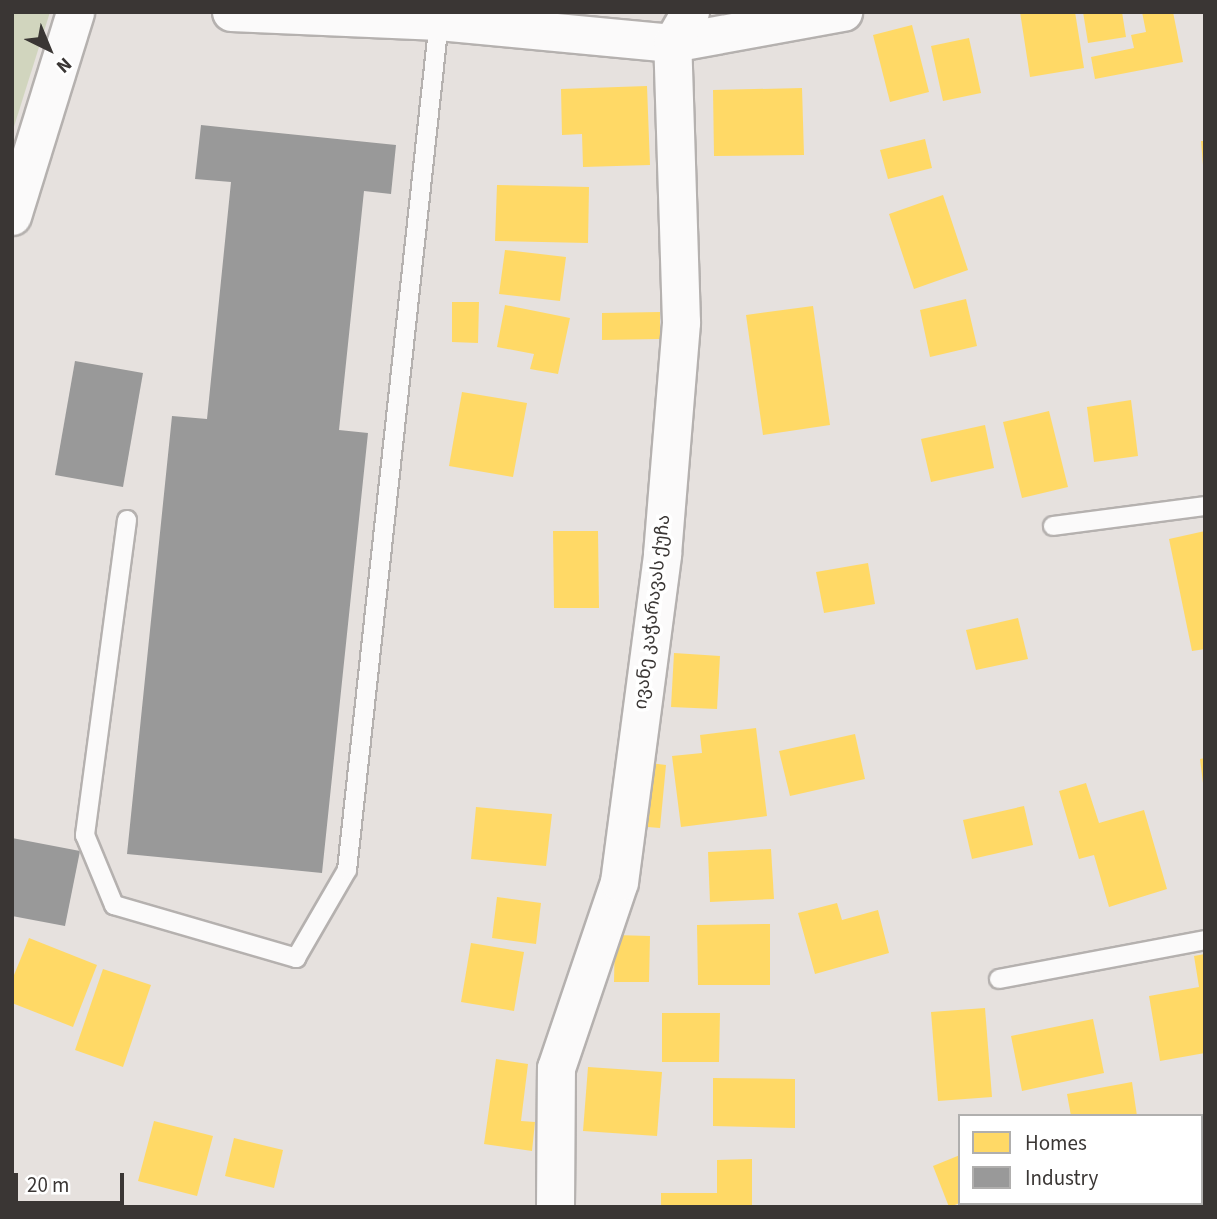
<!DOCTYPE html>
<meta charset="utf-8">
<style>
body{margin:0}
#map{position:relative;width:1217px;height:1219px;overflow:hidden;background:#e6e1de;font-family:"Source Sans 3","Noto Sans Georgian",sans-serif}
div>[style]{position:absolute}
.green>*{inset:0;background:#d1d5be}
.homes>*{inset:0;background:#ffd966}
.industry>*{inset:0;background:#999}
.roads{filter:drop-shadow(2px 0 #b5b1af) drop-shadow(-2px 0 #b5b1af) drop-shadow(0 2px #b5b1af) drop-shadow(0 -2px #b5b1af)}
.lane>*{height:18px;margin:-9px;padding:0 9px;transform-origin:9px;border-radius:9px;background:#fbfafa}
.street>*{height:37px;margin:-18.5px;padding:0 18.5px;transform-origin:18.5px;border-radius:18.5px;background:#fbfafa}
span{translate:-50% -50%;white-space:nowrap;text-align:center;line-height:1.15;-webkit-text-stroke:7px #fff;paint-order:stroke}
.street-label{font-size:18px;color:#3a3634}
.frame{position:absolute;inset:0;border:14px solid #3a3634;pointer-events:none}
.legend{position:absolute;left:958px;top:1114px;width:245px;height:91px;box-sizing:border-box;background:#fff;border:2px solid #b0afae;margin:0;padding:9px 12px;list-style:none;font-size:21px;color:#3a3634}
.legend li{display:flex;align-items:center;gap:14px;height:35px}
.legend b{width:35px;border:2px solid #b0afae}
.north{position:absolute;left:14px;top:14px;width:70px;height:70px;-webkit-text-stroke:5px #fff;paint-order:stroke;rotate:137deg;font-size:19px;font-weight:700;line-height:28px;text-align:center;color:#3a3634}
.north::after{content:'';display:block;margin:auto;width:24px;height:32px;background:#3a3634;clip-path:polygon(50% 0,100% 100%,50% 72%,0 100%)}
.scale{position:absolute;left:14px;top:1173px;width:110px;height:32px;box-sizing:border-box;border:4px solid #3a3634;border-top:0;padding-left:9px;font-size:21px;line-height:24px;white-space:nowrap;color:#3a3634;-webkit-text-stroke:5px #fff;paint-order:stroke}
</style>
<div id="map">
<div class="green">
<i style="clip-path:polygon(12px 12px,50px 12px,12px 133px)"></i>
</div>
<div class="homes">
<i style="clip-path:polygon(1020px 12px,1075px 12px,1084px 68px,1030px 77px)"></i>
<i style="clip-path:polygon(1083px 12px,1122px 12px,1126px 37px,1088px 43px)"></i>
<i style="clip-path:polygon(1142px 12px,1173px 12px,1183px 62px,1095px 79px,1091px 57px,1134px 48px,1131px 35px,1146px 32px)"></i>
<i style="clip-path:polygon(912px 25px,929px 92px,890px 102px,873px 35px)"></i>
<i style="clip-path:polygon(969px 38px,981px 93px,943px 101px,931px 46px)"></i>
<i style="clip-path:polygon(647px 86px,650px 165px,583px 167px,582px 134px,562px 135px,561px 89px)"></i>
<i style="clip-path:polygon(802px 88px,804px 155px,714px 156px,713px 90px)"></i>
<i style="clip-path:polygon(925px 139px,932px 168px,888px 179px,880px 150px)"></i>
<i style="clip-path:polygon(1201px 141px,1205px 141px,1205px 165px,1203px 165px)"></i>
<i style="clip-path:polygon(497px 185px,589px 187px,588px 243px,495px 241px)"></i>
<i style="clip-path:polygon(943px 195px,968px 270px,914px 289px,889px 214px)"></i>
<i style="clip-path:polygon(505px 250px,566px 257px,560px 301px,499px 294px)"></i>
<i style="clip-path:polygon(966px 299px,977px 346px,930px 357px,920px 310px)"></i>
<i style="clip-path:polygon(452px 302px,479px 302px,478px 343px,452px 342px)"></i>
<i style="clip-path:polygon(505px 305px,570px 318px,558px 374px,530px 369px,534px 354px,497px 347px)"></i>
<i style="clip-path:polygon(813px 306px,830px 425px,763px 435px,746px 315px)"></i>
<i style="clip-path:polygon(660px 312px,660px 339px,602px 340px,602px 313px)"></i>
<i style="clip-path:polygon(462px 392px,527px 403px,513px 477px,449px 466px)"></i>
<i style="clip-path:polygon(1131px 400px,1138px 456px,1094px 462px,1087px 407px)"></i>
<i style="clip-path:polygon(1049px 411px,1068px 487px,1022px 498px,1003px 422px)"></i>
<i style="clip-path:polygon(985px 425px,994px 468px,931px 482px,921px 439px)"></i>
<i style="clip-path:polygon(553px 531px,598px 531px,599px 608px,554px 608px)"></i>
<i style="clip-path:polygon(1205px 531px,1205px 649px,1192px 651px,1169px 539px)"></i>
<i style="clip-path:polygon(868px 563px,875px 604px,824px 613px,816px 572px)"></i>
<i style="clip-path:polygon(1018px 618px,1028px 659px,976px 670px,966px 630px)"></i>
<i style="clip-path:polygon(674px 653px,720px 656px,717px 709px,671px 707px)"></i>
<i style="clip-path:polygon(756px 728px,767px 816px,681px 827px,672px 756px,702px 753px,700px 735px)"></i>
<i style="clip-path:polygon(855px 734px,865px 779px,790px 796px,779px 751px)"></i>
<i style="clip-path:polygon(1205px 758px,1205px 783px,1203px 783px,1200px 759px)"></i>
<i style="clip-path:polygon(642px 762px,666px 765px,660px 828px,635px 826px)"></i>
<i style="clip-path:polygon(1086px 783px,1099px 823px,1144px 810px,1167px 889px,1109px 907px,1094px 855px,1079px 859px,1059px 791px)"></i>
<i style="clip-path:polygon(1024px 806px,1033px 845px,972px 859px,963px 820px)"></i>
<i style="clip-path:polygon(476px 807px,552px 814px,546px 866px,471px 859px)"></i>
<i style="clip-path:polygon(771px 849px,774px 899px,710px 902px,708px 852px)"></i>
<i style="clip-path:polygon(497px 897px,541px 903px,536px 944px,492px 938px)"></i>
<i style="clip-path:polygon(837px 903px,842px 920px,878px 910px,889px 953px,815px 974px,798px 913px)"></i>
<i style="clip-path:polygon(770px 924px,770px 985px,698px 985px,697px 925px)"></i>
<i style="clip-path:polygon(615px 935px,650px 936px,649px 982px,614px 982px)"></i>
<i style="clip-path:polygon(29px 938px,97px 965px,73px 1027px,12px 1003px,12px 980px)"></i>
<i style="clip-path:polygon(471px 943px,524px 952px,514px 1011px,461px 1002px)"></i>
<i style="clip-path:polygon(1205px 954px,1205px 1053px,1160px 1061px,1149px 996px,1199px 987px,1194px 956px)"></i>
<i style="clip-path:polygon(103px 969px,151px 985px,123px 1067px,75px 1050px)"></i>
<i style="clip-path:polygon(985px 1008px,992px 1097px,938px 1101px,931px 1012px)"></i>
<i style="clip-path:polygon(662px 1013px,720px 1013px,719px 1062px,662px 1062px)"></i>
<i style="clip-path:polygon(1093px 1019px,1104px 1073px,1022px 1091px,1011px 1036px)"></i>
<i style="clip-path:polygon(496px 1059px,528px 1064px,521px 1121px,535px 1122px,532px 1151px,484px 1144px)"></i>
<i style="clip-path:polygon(588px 1067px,662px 1072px,657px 1136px,583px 1131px)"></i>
<i style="clip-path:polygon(713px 1078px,795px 1079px,795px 1128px,713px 1126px)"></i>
<i style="clip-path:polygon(1132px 1082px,1137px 1116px,1071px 1116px,1067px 1094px)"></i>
<i style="clip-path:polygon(154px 1121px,213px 1136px,197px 1196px,138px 1181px)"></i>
<i style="clip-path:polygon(234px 1138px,283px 1150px,274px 1188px,225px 1176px)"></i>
<i style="clip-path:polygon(960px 1155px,960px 1203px,949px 1207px,933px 1166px)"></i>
<i style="clip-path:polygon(752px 1159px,752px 1207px,661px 1207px,661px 1193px,717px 1193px,717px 1160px)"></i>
</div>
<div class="industry">
<i style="clip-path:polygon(201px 125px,396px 145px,391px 194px,364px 191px,339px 430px,368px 433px,322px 873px,127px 854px,172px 416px,207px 419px,231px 182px,195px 179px)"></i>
<i style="clip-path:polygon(75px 361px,143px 373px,123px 487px,55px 475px)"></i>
<i style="clip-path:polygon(12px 838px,80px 851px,65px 926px,12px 916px)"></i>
</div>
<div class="roads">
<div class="lane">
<i style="left:127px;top:520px;width:318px;rotate:97.6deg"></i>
<i style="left:85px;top:835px;width:76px;rotate:67.5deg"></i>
<i style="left:114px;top:905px;width:190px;rotate:16.2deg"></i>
<i style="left:296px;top:958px;width:102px;rotate:-59.9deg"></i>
<i style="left:347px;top:870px;width:854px;rotate:-83.82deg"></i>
<i style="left:1053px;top:526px;width:153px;rotate:-7.5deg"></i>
<i style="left:999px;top:979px;width:210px;rotate:-10.7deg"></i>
<i style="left:1201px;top:1155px;width:8px;rotate:-60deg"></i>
</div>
<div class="street">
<i style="left:231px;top:12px;width:208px;rotate:2.5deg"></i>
<i style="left:439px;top:21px;width:234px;rotate:5.4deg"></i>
<i style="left:672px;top:43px;width:174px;rotate:-10.3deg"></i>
<i style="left:12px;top:216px;width:214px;rotate:-72.8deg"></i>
<i style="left:555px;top:1207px;width:139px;rotate:-89.6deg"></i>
<i style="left:556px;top:1068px;width:196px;rotate:-71.3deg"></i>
<i style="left:619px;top:882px;width:331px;rotate:-82.5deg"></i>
<i style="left:662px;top:554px;width:233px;rotate:-85.3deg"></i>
<i style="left:681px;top:322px;width:279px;rotate:-91.8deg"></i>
<i style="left:672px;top:43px;width:36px;rotate:-60deg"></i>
</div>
</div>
<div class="street-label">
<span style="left:653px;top:612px;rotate:-83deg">ივანე კაჭარავას ქუჩა</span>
</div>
<div class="frame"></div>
<ul class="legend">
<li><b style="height:19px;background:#ffd966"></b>Homes</li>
<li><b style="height:19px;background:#999"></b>Industry</li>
</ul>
<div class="north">N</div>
<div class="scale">20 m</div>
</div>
